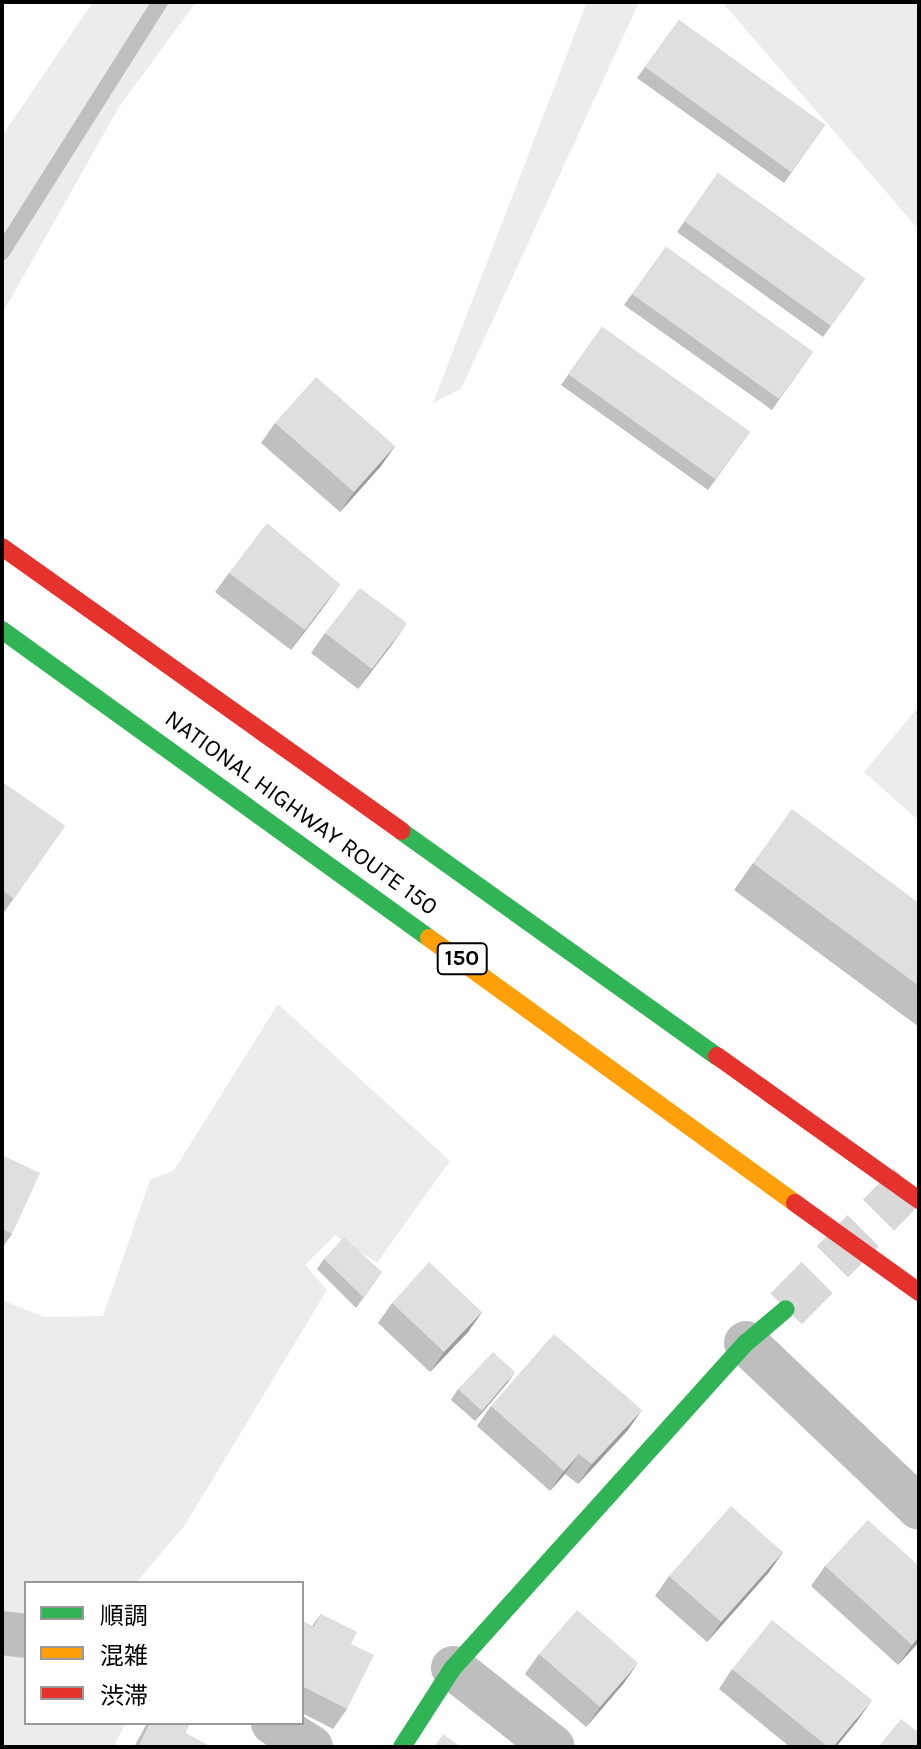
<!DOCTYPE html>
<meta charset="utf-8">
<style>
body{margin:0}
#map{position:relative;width:921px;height:1749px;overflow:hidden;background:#fff;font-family:Karla,"Noto Sans JP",sans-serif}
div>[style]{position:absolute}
.green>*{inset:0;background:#ececec}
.stream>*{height:16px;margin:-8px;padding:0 8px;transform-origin:8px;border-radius:8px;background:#bfbfbf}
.secondary-tunnel>*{height:44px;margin-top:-22px;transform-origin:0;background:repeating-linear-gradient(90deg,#d9d9d9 0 44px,transparent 0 66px)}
.street>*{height:44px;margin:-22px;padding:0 22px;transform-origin:22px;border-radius:22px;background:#bebebe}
.fast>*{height:18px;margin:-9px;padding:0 9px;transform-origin:9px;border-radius:9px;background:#30b455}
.slow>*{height:18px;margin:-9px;padding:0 9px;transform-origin:9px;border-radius:9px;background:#ff9f0a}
.jam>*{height:18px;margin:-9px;padding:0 9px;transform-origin:9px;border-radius:9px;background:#e5322d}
.wall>*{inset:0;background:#c0c0c0}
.shaded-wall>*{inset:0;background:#9c9c9c}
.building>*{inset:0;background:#dfdfdf}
span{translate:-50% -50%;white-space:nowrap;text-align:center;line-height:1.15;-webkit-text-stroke:7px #fff;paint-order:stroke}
.shield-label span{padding:2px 6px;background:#fff;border:2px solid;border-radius:6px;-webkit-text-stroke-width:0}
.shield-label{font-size:22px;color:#000;font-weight:700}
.street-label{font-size:24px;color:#000}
.frame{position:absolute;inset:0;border:4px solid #000;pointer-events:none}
.legend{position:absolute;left:24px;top:1581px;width:280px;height:144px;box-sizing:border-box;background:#fff;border:2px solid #999;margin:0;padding:10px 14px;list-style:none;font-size:24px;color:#000}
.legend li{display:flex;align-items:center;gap:16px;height:40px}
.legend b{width:40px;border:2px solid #999}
</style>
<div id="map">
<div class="green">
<i style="clip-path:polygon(93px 2px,196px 2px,119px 107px,2px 314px,2px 136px)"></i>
<i style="clip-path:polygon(587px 2px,639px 2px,461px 389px,433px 403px)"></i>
<i style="clip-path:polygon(722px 2px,919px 2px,919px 230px)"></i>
<i style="clip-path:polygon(919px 706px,919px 821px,864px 772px)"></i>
<i style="clip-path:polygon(278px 1004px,450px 1161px,377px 1263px,335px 1235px,305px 1265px,327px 1290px,185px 1525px,136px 1583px,26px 1583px,24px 1720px,126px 1723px,113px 1747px,2px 1747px,2px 1300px,44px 1317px,103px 1316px,150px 1180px,174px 1170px)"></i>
</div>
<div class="stream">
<i style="left:2px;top:252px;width:296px;rotate:-57.7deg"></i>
</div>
<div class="secondary-tunnel">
<i style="left:786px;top:1309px;width:190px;rotate:-45.4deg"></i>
</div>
<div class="street">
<i style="left:746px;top:1343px;width:239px;rotate:43.6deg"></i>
<i style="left:2px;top:1633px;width:24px;rotate:7deg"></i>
<i style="left:453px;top:1668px;width:127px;rotate:38.3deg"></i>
<i style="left:273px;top:1723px;width:45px;rotate:32.3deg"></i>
</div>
<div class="fast">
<i style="left:2px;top:630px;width:526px;rotate:35.8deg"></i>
<i style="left:401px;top:831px;width:388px;rotate:35.5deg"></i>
<i style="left:402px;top:1747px;width:94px;rotate:-57.2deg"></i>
<i style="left:453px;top:1668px;width:438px;rotate:-48deg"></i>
<i style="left:746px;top:1343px;width:52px;rotate:-40.4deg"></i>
</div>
<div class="slow">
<i style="left:429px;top:938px;width:452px;rotate:35.9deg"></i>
</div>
<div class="jam">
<i style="left:2px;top:547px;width:490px;rotate:35.4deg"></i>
<i style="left:717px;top:1056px;width:248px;rotate:35.5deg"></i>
<i style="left:795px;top:1203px;width:153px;rotate:35.7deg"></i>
</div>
<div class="wall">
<i style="clip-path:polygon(679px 20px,825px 125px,784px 183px,637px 78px)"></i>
<i style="clip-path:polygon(718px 173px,865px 279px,823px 337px,677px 232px)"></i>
<i style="clip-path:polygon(666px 247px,813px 352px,772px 410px,624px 305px)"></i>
<i style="clip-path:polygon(602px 327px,750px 432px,708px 490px,561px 385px)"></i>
<i style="clip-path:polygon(275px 423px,395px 446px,381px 466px,340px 512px,261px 443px)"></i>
<i style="clip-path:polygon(229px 573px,340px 584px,291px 650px,215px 592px)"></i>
<i style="clip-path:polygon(325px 633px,393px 643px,358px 689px,311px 653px)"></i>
<i style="clip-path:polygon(2px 782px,65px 826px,2px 915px)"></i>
<i style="clip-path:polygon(753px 863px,919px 903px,919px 1027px,734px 890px)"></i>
<i style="clip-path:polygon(2px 1155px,12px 1234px,2px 1248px)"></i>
<i style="clip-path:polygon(324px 1259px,382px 1272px,356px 1308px,317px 1269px)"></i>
<i style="clip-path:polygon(392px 1303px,482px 1312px,468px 1332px,430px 1372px,378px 1323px)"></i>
<i style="clip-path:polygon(508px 1382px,475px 1421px,451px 1400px,458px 1389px)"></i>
<i style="clip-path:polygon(491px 1406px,628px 1430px,578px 1484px,565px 1474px,550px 1491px,477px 1426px)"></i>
<i style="clip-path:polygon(783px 1552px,769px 1572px,707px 1642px,655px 1596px,669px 1576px)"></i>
<i style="clip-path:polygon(825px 1566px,919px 1566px,919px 1642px,898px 1665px,811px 1586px)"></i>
<i style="clip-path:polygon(321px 1614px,351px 1644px,347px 1709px,333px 1729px,302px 1713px,302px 1621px,312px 1626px)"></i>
<i style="clip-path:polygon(539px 1654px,624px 1683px,586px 1727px,525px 1674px)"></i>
<i style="clip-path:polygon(732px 1669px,858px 1720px,836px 1747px,790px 1747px,719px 1689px)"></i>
<i style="clip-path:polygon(147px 1723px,190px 1723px,185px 1733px,211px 1747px,134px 1747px)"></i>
</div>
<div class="shaded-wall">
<i style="clip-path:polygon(395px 446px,381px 466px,340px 512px,354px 492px)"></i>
<i style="clip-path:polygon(340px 584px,326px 604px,291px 650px,305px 630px)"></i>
<i style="clip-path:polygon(407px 623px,393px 643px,358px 689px,372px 669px)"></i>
<i style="clip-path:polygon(482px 1312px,468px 1332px,430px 1372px,444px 1352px)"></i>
<i style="clip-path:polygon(515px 1372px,508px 1382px,475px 1421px,482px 1411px)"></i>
<i style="clip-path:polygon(642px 1410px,628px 1430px,578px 1484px,592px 1464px)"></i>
<i style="clip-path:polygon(579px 1454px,565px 1474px,550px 1491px,564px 1471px)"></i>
<i style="clip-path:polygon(783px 1552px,769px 1572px,707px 1642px,721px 1622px)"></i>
<i style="clip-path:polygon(919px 1637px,919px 1642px,898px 1665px,912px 1645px)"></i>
<i style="clip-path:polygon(638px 1663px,624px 1683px,586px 1727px,600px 1707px)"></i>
<i style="clip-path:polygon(872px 1700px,858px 1720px,836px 1747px,833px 1747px)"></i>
</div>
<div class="building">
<i style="clip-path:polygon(679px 20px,825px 125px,791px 172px,645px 67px)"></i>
<i style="clip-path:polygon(718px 173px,865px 279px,831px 326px,684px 221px)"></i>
<i style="clip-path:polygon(666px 247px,813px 352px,779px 399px,632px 294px)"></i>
<i style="clip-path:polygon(602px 327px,750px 432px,715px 479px,568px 374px)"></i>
<i style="clip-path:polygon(316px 377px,395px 446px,354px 492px,275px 423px)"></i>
<i style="clip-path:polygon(267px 523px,340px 584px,305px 630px,229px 573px)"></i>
<i style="clip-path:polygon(360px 588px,407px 623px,372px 669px,325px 633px)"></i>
<i style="clip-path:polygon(2px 782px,65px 826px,14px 899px,2px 890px)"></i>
<i style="clip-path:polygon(792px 809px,919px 903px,919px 986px,753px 863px)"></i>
<i style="clip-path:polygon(2px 1155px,40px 1173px,12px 1234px,2px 1229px)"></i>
<i style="clip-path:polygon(344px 1237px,382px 1272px,363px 1297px,324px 1259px)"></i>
<i style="clip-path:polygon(429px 1262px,482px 1312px,444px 1352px,392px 1303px)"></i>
<i style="clip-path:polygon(554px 1334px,642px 1410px,592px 1464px,579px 1454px,564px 1471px,491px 1406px)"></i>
<i style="clip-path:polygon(493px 1352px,515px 1372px,482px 1411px,458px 1389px)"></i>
<i style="clip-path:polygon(731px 1506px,783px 1552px,721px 1622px,669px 1576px)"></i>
<i style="clip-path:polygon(868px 1520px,919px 1566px,919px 1637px,912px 1645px,825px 1566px)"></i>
<i style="clip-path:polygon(577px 1610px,638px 1663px,600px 1707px,539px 1654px)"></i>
<i style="clip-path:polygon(321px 1614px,357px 1632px,351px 1644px,374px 1655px,347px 1709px,302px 1686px,302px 1621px,314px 1627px)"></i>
<i style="clip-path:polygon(772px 1620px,872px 1700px,833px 1747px,828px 1747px,732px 1669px)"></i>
<i style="clip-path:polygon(901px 1719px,919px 1733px,919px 1747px,878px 1747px)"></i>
<i style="clip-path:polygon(150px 1723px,190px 1723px,185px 1733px,211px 1747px,138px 1747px)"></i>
<i style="clip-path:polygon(443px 1734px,461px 1747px,434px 1747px)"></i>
</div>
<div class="shield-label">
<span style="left:462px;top:959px">150</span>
</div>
<div class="street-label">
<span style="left:301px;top:813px;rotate:36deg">NATIONAL HIGHWAY ROUTE 150</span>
</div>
<div class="frame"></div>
<ul class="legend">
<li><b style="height:10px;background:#30b455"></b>順調</li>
<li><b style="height:10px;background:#ff9f0a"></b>混雑</li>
<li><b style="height:10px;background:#e5322d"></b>渋滞</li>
</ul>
</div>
